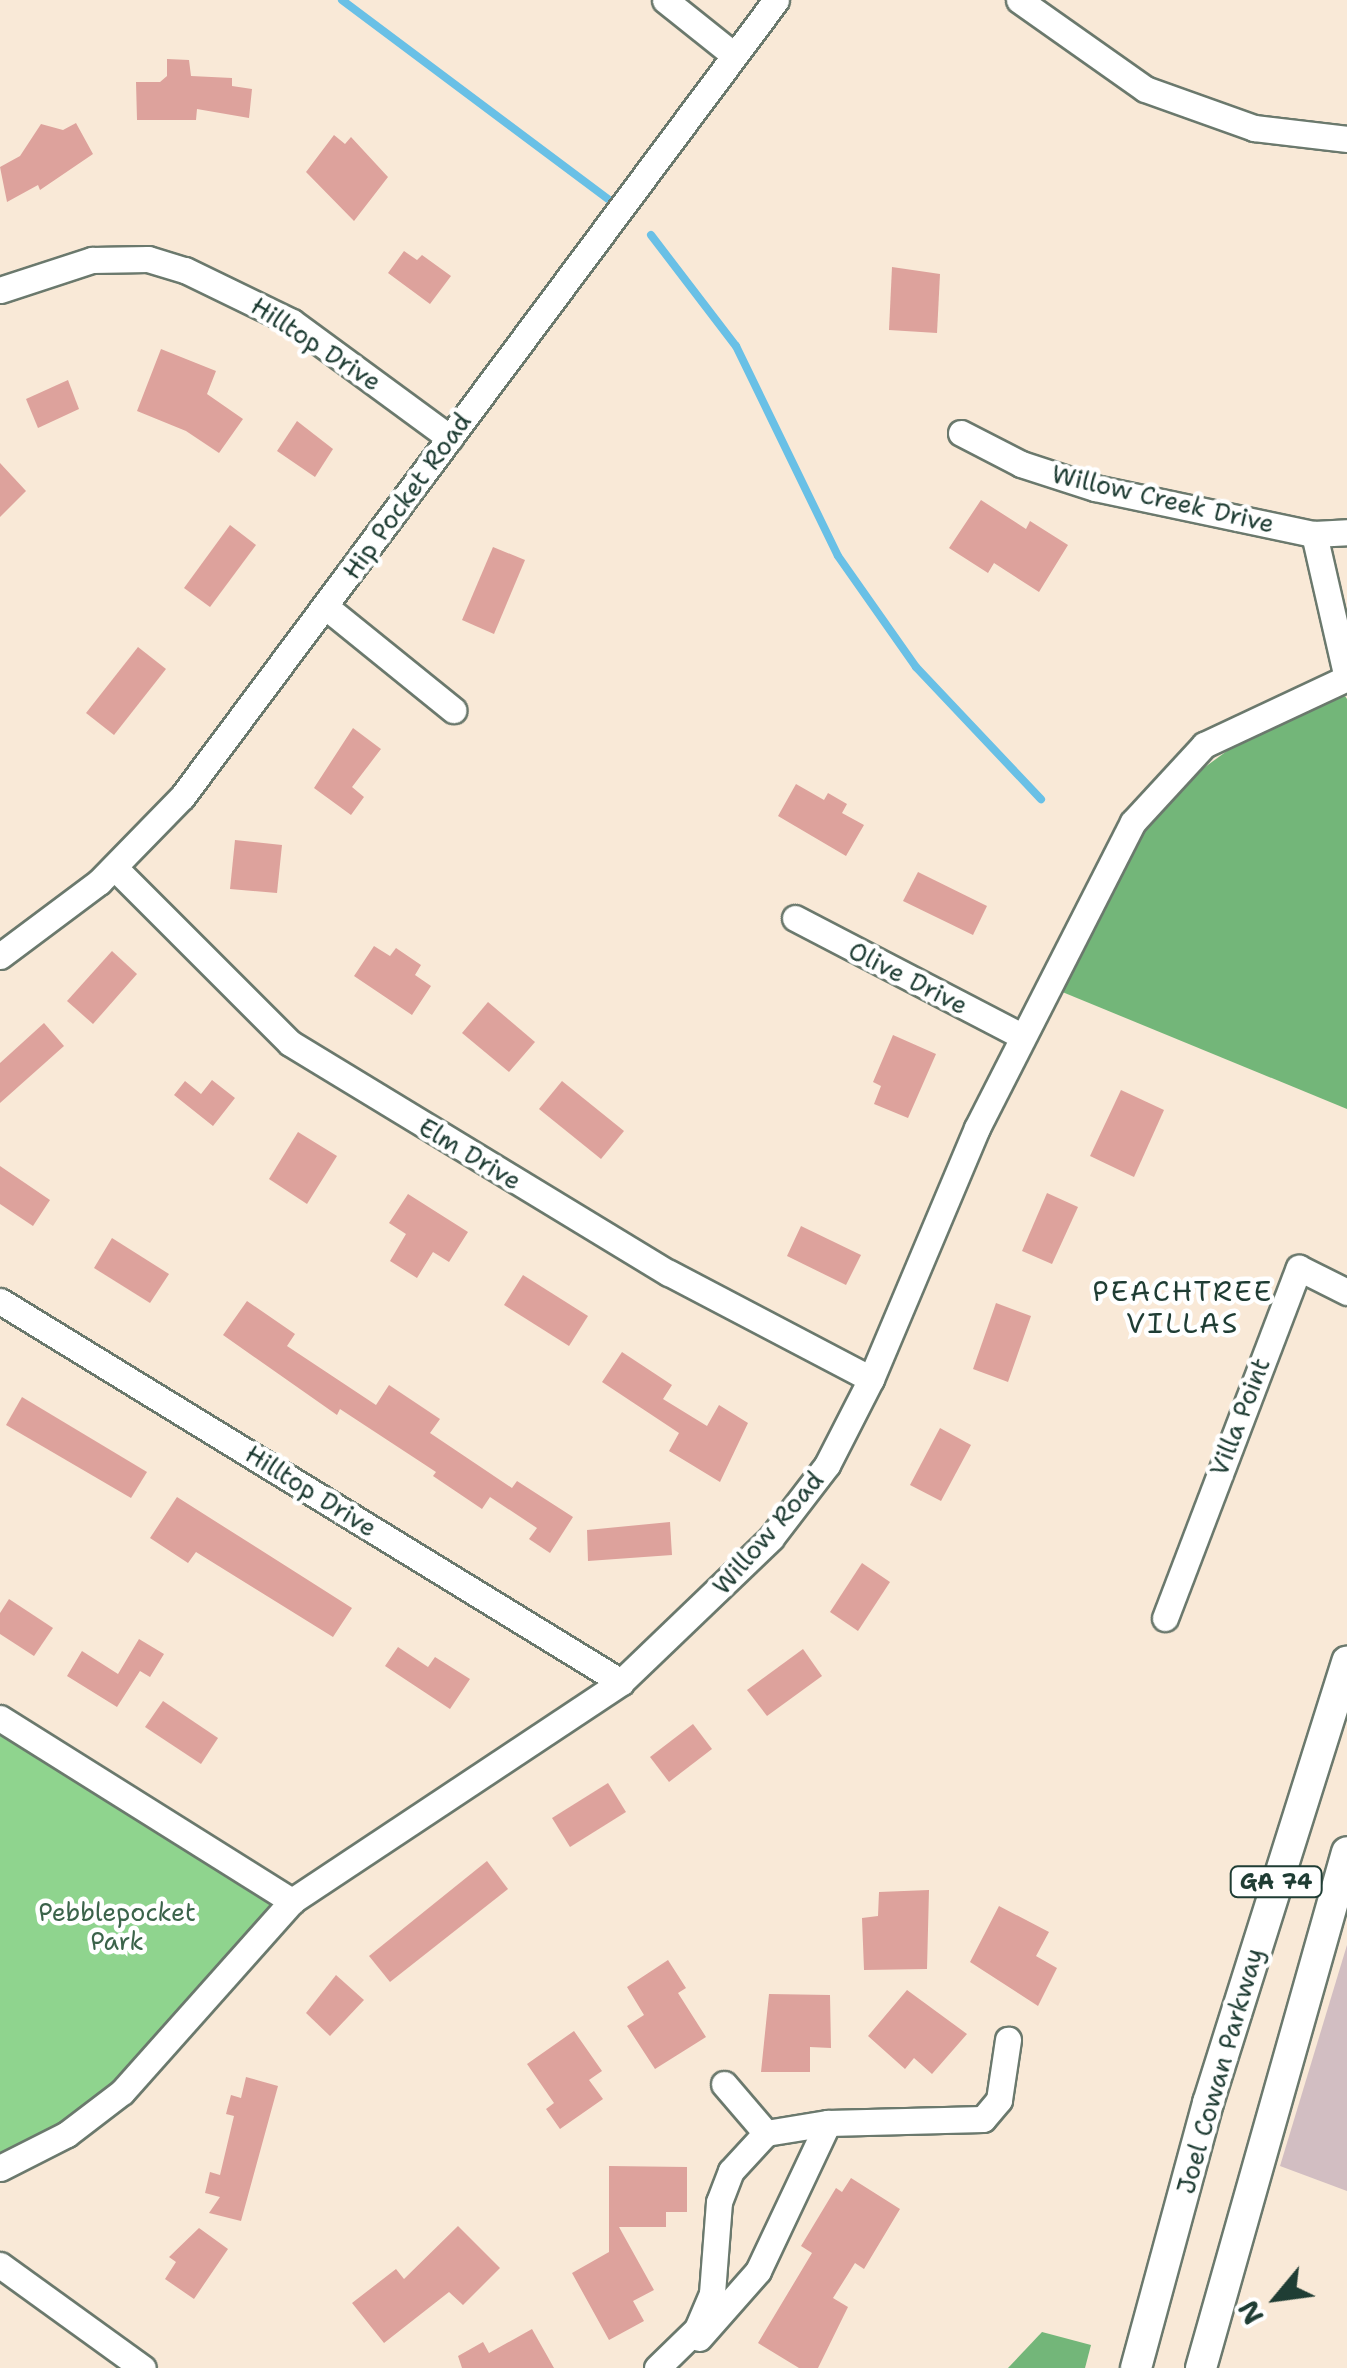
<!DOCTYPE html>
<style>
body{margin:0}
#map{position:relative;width:1347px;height:2368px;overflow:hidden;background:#f9e9d7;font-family:"Shantell Sans",sans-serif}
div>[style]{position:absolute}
.industrial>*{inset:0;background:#d2bec2}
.green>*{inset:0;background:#8fd48e}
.forest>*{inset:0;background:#73b679}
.stream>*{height:8px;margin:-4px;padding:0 4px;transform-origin:4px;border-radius:4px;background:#69c0e6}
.building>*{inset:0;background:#dda29c}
.roads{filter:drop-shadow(2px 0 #6b796d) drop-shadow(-2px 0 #6b796d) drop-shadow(0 2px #6b796d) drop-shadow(0 -2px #6b796d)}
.minor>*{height:25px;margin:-12.5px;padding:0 12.5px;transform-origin:12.5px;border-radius:12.5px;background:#fff}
.major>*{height:30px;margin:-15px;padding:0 15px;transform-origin:15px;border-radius:15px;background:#fff}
span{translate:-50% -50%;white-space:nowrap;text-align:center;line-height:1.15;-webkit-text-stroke:9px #fff;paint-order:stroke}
.shield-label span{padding:2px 8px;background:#fff;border:2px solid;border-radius:8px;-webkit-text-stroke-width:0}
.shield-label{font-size:22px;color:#1f3d34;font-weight:700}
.street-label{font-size:25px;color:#1f3d34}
.park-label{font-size:25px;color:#3b634a}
.neighbourhood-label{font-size:28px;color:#1f3d34;letter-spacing:2.5px}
.north{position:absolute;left:1227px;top:2248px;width:100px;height:100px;-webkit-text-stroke:8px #fff;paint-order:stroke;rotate:241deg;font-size:28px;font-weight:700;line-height:40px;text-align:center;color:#1f3d34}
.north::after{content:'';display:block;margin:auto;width:35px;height:45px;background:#1f3d34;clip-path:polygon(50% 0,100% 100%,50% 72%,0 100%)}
</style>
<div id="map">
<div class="industrial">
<i style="clip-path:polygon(1347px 1945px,1347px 2191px,1280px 2166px)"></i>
</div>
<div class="green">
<i style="clip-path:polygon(0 1718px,292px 1901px,108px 2104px,0 2160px)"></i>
</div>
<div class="forest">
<i style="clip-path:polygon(1345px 696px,1347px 699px,1347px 1109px,1055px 989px,1136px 840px,1190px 778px,1257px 729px)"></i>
<i style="clip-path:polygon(1042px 2332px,1091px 2345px,1085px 2368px,1008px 2368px)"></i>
</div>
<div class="stream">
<i style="left:342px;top:0;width:332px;rotate:36.8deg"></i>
<i style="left:651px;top:235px;width:140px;rotate:52.6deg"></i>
<i style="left:736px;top:346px;width:233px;rotate:64.1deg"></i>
<i style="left:838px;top:556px;width:136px;rotate:54.9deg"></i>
<i style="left:916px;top:667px;width:182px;rotate:46.6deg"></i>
</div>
<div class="building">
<i style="clip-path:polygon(167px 59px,189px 60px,191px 76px,232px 78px,232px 86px,252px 89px,249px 118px,197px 109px,196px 120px,137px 120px,136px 82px,160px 82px,167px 76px)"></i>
<i style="clip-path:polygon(76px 123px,93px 154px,40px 190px,38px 185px,7px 202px,0 167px,20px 156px,41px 124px,63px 130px)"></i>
<i style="clip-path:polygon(334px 135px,345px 144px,351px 137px,388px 177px,354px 221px,306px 172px)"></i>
<i style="clip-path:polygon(404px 251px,417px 260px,422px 255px,451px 276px,430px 304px,388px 273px)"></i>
<i style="clip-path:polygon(892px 267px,940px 274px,937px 333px,889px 330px)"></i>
<i style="clip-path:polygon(161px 349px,216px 371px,207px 394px,243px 419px,219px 453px,186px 431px,137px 411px)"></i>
<i style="clip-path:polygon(68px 380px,79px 409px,38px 428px,26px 399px)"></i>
<i style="clip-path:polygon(297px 421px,333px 449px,315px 477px,277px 451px)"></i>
<i style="clip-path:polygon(0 463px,26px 491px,0 517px)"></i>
<i style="clip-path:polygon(981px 500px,1026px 529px,1030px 521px,1068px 545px,1039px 592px,994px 563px,988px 573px,949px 548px)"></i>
<i style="clip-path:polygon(230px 525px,256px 545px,210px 607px,184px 588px)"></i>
<i style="clip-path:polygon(493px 547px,525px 560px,494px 634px,462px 620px)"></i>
<i style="clip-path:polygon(138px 647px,166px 669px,114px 735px,86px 713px)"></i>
<i style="clip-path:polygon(353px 728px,381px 749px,352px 787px,364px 797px,351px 815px,314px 788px)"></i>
<i style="clip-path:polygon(796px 784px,824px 800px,828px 793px,847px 804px,842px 813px,864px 825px,846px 856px,778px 816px)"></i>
<i style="clip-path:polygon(235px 840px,282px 845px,277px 893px,230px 889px)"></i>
<i style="clip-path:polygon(918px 872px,987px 906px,973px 935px,903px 901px)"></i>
<i style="clip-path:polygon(374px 946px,390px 956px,396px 948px,421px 965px,415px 975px,431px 986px,412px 1015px,354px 976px)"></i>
<i style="clip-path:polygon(112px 951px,137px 974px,93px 1024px,67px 1001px)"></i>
<i style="clip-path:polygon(488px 1002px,535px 1042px,509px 1072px,462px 1033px)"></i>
<i style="clip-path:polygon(44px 1023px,64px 1046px,0 1103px,0 1063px)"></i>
<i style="clip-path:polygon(893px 1035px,936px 1054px,908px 1118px,874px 1104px,881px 1086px,873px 1082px)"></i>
<i style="clip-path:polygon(212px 1080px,235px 1098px,213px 1126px,174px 1095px,185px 1081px,201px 1094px)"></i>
<i style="clip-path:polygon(562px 1081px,624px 1131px,601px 1159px,539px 1109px)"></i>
<i style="clip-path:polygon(1121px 1090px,1164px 1110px,1134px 1177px,1090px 1156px)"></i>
<i style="clip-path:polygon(298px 1132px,337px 1156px,307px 1204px,269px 1179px)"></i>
<i style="clip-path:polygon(0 1166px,50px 1200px,33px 1226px,0 1204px)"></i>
<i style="clip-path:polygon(1047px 1193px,1078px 1207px,1052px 1264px,1022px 1251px)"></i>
<i style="clip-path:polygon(408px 1194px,468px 1232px,449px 1262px,433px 1252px,417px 1278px,390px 1261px,406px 1234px,389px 1223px)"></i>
<i style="clip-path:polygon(801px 1226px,861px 1255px,846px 1285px,787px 1256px)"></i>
<i style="clip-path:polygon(112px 1238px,169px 1274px,150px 1303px,94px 1268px)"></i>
<i style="clip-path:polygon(523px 1275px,588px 1316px,569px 1346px,504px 1305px)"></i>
<i style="clip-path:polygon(247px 1301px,295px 1334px,287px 1346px,376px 1405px,389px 1385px,440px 1419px,430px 1433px,512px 1488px,517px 1481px,573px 1517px,550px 1553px,529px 1539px,537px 1528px,490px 1497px,482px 1509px,433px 1476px,436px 1472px,340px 1409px,337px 1415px,223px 1335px)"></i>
<i style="clip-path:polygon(996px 1303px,1031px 1316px,1008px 1382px,973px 1369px)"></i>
<i style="clip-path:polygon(622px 1352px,672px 1385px,663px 1399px,707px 1426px,719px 1405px,748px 1423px,720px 1482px,669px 1451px,679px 1433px,602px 1382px)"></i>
<i style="clip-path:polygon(22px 1397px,147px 1472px,131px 1498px,6px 1425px)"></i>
<i style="clip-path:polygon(940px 1428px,971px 1445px,941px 1501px,910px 1485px)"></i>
<i style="clip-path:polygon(177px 1497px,352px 1608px,333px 1637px,196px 1552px,188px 1563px,150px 1538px)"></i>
<i style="clip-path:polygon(670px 1522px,672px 1555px,588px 1561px,587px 1530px)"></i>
<i style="clip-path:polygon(862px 1563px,890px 1582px,858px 1631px,830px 1612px)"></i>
<i style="clip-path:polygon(9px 1599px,53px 1628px,34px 1656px,0 1634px,0 1613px)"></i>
<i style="clip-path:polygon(139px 1639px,164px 1654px,150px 1677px,140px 1671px,117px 1707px,67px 1676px,82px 1651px,118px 1674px)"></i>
<i style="clip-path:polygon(398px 1647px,428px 1667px,435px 1657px,470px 1679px,450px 1709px,385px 1666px)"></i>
<i style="clip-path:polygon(803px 1649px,822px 1676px,767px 1716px,747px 1690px)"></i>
<i style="clip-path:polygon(163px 1701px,218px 1738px,201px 1764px,145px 1727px)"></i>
<i style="clip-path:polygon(693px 1724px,712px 1749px,669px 1782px,650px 1757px)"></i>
<i style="clip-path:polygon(608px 1783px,626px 1812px,570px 1847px,552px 1818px)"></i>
<i style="clip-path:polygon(487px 1861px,508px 1889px,390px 1982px,369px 1956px)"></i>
<i style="clip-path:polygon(929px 1890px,927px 1969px,864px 1970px,862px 1918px,878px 1916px,879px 1892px)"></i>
<i style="clip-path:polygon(999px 1906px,1049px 1932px,1036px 1956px,1057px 1968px,1038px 2006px,970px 1962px)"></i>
<i style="clip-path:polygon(668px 1960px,686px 1988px,678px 1993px,706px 2037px,655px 2069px,627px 2026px,644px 2015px,627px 1987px)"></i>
<i style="clip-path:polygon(336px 1975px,364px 2000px,330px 2036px,306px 2013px)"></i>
<i style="clip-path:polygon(907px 1990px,967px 2034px,932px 2074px,914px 2058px,905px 2069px,868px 2036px)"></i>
<i style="clip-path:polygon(769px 1994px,830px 1995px,831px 2048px,810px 2047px,810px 2072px,761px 2072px)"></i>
<i style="clip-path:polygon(574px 2031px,602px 2071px,589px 2080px,603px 2099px,560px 2129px,546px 2109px,554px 2103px,527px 2064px)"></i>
<i style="clip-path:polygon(246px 2077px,278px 2086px,241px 2221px,209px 2213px,220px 2197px,205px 2193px,210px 2172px,220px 2175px,234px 2116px,226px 2114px,231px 2095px,241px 2098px)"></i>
<i style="clip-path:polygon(609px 2166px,687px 2167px,687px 2212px,666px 2212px,666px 2227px,619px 2227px,654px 2290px,633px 2301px,644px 2321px,609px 2340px,572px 2273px,609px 2252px)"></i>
<i style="clip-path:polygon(851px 2178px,900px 2209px,864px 2269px,855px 2263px,833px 2298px,848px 2307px,818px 2368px,799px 2368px,758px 2343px,812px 2253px,801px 2246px,836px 2188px,842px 2192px)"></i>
<i style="clip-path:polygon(458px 2226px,500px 2268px,463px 2305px,449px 2292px,384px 2343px,352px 2303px,396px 2269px,404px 2279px)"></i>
<i style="clip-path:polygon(199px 2228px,228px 2249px,194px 2299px,165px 2279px,176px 2262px,169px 2257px)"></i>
<i style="clip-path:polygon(532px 2329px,554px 2368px,462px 2368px,458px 2356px,483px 2342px,489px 2353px)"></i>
</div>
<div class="roads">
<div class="minor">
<i style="left:665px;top:0;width:88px;rotate:38.6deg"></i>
<i style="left:1019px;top:0;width:154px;rotate:35.2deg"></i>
<i style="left:1145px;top:89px;width:116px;rotate:19.7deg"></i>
<i style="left:1254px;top:128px;width:94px;rotate:6.7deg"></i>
<i style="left:0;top:290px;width:97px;rotate:-18.1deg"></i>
<i style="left:92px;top:260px;width:56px;rotate:-1deg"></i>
<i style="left:148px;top:259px;width:39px;rotate:17deg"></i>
<i style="left:185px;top:270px;width:119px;rotate:25.9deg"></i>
<i style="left:292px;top:322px;width:196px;rotate:36.3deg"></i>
<i style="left:961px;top:433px;width:68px;rotate:27.3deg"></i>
<i style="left:1021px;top:464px;width:78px;rotate:18deg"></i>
<i style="left:1095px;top:488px;width:224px;rotate:11.9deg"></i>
<i style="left:1314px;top:534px;width:33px;rotate:-3deg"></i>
<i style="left:1314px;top:534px;width:148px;rotate:77.1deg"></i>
<i style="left:326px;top:607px;width:164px;rotate:39deg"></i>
<i style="left:115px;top:868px;width:247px;rotate:45deg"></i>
<i style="left:290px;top:1043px;width:443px;rotate:31.3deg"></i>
<i style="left:669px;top:1273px;width:228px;rotate:27.7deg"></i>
<i style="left:795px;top:918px;width:256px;rotate:27.5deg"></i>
<i style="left:0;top:956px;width:124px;rotate:-36.8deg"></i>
<i style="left:99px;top:882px;width:119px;rotate:-45.7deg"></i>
<i style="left:182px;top:797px;width:994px;rotate:-53.3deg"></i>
<i style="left:0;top:1301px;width:729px;rotate:31.53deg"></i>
<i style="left:1165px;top:1618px;width:375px;rotate:-69.1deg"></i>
<i style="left:1299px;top:1268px;width:54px;rotate:26.6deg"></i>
<i style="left:0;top:1718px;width:345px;rotate:32.1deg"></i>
<i style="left:724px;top:2084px;width:65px;rotate:49.4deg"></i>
<i style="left:0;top:2168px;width:75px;rotate:-26.9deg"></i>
<i style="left:67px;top:2134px;width:69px;rotate:-37.4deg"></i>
<i style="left:122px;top:2092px;width:256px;rotate:-48.3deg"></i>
<i style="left:292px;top:1901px;width:395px;rotate:-33.6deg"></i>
<i style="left:621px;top:1682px;width:208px;rotate:-43.8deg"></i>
<i style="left:771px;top:1538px;width:92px;rotate:-52.5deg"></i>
<i style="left:827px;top:1465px;width:97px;rotate:-62.9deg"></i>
<i style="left:871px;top:1379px;width:272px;rotate:-67.1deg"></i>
<i style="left:977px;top:1128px;width:343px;rotate:-63deg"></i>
<i style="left:1133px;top:822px;width:105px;rotate:-47.3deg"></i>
<i style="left:1204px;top:745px;width:158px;rotate:-25.1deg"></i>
<i style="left:0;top:2265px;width:176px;rotate:35.8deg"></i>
<i style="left:699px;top:2338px;width:89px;rotate:-48.6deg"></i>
<i style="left:758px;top:2271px;width:164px;rotate:-64.7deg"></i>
<i style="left:657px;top:2368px;width:56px;rotate:-44.3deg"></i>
<i style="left:697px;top:2329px;width:39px;rotate:-67deg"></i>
<i style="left:712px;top:2293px;width:91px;rotate:-85.6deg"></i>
<i style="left:719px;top:2202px;width:33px;rotate:-69deg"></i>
<i style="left:731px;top:2171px;width:52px;rotate:-47.4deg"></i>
<i style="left:766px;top:2133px;width:63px;rotate:-9.2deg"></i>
<i style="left:828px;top:2123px;width:155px;rotate:-1.5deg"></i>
<i style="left:983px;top:2119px;width:25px;rotate:-50deg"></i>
<i style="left:999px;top:2100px;width:61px;rotate:-81.5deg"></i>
</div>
<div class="major">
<i style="left:1136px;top:2368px;width:275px;rotate:-74.8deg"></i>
<i style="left:1208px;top:2103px;width:463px;rotate:-72.5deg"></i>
<i style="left:1201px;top:2368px;width:536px;rotate:-74.2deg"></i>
</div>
</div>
<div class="shield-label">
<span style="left:1276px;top:1882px">GA 74</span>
</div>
<div class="street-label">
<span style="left:316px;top:344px;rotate:33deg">Hilltop Drive</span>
<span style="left:407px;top:496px;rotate:-54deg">Hip Pocket Road</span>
<span style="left:1163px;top:499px;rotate:13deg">Willow Creek Drive</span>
<span style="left:908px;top:978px;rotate:27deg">Olive Drive</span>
<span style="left:470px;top:1154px;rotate:31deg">Elm Drive</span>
<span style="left:1240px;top:1417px;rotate:-69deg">Villa Point</span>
<span style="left:311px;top:1491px;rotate:32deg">Hilltop Drive</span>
<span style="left:768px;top:1533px;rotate:-49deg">Willow Road</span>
<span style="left:1220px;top:2071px;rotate:-74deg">Joel Cowan Parkway</span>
</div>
<div class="park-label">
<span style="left:117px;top:1927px">Pebblepocket<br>Park</span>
</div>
<div class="neighbourhood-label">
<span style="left:1183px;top:1307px">PEACHTREE<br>VILLAS</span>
</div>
<div class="north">N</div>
</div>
